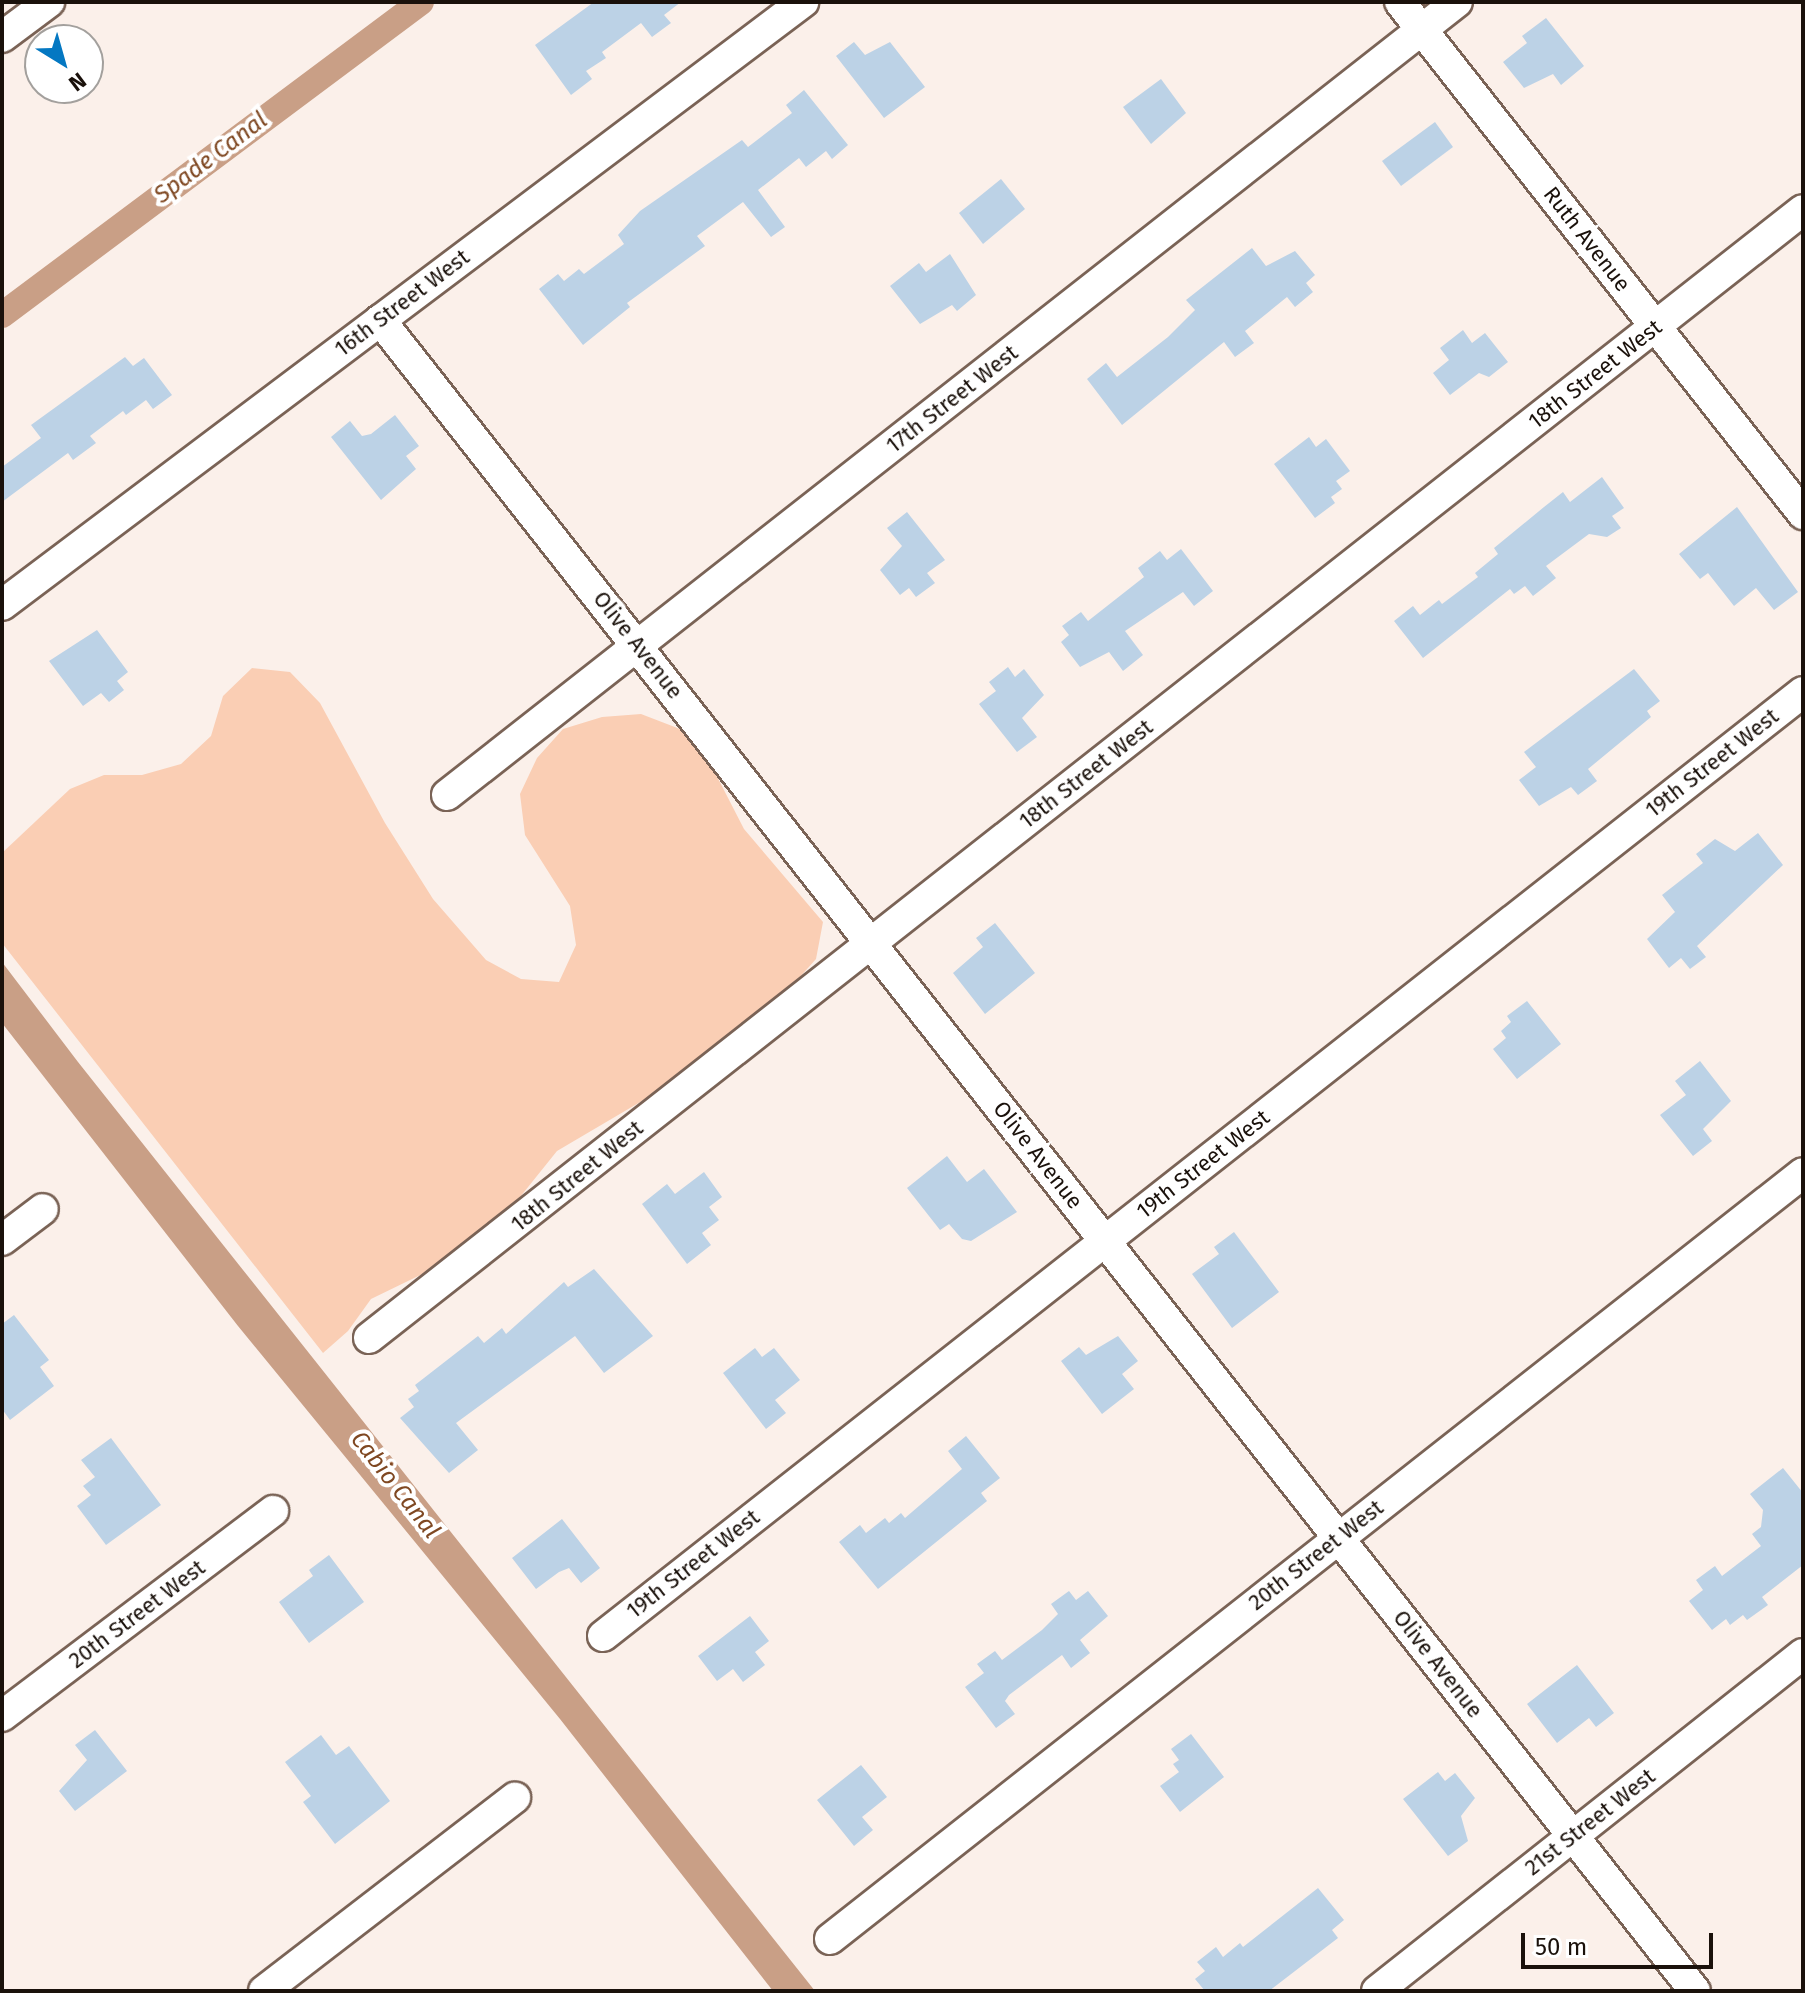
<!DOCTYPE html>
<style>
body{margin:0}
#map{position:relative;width:1805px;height:1993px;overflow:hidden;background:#fbf0ea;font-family:"Fira Sans",sans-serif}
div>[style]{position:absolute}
.green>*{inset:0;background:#faceb4}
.water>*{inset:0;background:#c99f86}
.canal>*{height:26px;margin:-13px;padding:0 13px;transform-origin:13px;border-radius:13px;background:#c99f86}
.building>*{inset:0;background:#bcd2e6}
.roads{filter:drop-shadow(2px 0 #7a6356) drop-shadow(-2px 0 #7a6356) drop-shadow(0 2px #7a6356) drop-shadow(0 -2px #7a6356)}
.minor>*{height:30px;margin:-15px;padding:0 15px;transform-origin:15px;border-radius:15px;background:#fff}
span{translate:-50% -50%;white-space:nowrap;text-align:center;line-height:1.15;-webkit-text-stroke:8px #fff;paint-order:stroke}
.street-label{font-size:22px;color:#1a110b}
.water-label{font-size:24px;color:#7f4822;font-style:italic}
.frame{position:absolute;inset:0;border:4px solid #1a110b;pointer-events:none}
.north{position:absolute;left:24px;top:24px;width:80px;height:80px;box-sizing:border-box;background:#fff;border:2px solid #a3a09d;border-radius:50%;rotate:143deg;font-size:22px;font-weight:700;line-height:32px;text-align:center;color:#1a110b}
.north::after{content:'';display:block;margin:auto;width:28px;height:36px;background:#0478c2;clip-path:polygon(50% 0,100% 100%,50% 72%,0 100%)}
.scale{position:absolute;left:1521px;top:1933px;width:192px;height:36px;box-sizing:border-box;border:4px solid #1a110b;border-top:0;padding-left:10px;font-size:24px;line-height:28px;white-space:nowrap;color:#1a110b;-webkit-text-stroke:6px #fff;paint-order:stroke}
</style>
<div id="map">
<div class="green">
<i style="clip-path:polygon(252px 668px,290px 672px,320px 703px,385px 823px,433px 899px,486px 960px,521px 979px,559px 982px,576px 945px,570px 906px,525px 835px,520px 794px,537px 758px,563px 729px,602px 717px,641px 714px,680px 729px,708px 759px,744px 829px,823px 922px,816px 959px,790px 988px,664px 1088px,557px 1151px,508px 1212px,445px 1263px,371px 1299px,348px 1331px,323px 1353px,2px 943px,2px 853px,70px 789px,104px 775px,142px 775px,181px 764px,211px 736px,223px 696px)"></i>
</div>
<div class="water">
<i style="clip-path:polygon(2px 962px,78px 1062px,815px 1991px,773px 1991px,560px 1719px,238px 1326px,2px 1023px)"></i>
</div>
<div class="canal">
<i style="left:2px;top:315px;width:523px;rotate:-36.76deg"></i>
</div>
<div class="building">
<i style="clip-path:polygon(594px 2px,681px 2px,664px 15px,671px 23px,652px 37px,641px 23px,602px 52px,606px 58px,586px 71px,592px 79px,571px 95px,535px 45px)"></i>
<i style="clip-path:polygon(1546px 18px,1584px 66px,1561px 85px,1553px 74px,1524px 88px,1503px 62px,1527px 43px,1522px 36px)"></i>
<i style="clip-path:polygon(854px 42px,865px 55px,890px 42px,925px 87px,884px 118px,836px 56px)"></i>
<i style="clip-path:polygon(1161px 79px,1186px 113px,1151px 144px,1123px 107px)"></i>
<i style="clip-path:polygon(804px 90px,848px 145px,832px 159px,826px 151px,806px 167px,799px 158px,758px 190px,785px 227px,771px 237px,743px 202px,697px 236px,705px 246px,627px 303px,630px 307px,583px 345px,539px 289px,558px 274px,564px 281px,579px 269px,584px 274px,624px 244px,618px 235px,640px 211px,742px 140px,748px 147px,792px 113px,786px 105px)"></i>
<i style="clip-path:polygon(1435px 122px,1453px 147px,1401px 186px,1382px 161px)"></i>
<i style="clip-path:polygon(1001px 179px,1025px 209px,983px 244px,959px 213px)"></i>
<i style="clip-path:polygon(1252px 248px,1266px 266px,1295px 251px,1315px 275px,1306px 283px,1313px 292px,1295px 307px,1287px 297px,1245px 331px,1254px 343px,1235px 357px,1224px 342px,1122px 425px,1087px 379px,1106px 363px,1117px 377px,1168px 337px,1195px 310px,1186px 300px)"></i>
<i style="clip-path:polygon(950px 254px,976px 295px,957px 311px,952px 305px,920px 324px,890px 286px,919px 263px,926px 272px)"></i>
<i style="clip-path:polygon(1463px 330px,1472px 343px,1485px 333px,1508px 362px,1489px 377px,1479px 373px,1450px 395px,1433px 373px,1449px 360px,1440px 348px)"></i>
<i style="clip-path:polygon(125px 357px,133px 366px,144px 358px,172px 395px,153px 409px,146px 400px,126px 415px,123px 411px,90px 436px,96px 443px,73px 460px,68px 453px,2px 502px,2px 467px,41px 438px,31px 425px)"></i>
<i style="clip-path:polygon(395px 415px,419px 446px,406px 456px,416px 469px,381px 500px,331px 437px,350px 421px,362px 436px,371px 434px)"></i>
<i style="clip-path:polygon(1309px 437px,1316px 447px,1326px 439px,1350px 471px,1336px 481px,1342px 489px,1331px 497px,1335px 503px,1315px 518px,1274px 464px)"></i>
<i style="clip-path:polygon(1602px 477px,1624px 508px,1612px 516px,1621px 528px,1607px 537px,1589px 534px,1546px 566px,1556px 578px,1533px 596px,1525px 586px,1514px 594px,1510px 589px,1423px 658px,1394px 621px,1413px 606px,1420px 615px,1439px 600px,1442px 604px,1478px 577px,1475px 573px,1498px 554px,1494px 548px,1544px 507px,1563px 492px,1570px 502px)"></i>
<i style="clip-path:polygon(1737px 507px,1798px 592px,1774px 610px,1756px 588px,1734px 606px,1708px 573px,1700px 579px,1679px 554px)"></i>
<i style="clip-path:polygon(907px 512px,945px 560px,927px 573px,935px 583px,916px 597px,909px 588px,900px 595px,880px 570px,902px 546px,887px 528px)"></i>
<i style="clip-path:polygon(1181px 549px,1213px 591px,1194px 606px,1183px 592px,1125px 631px,1143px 655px,1123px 671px,1109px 652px,1080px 667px,1061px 642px,1069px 635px,1062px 626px,1081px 612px,1088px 621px,1144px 577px,1138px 568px,1160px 551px,1167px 560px)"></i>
<i style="clip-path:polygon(97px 630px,128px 672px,117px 681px,124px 690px,109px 702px,101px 693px,83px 706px,49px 661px)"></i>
<i style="clip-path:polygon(1008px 667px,1015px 677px,1024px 669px,1044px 695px,1022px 718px,1037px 737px,1017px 752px,979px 704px,996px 691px,989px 682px)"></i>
<i style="clip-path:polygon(1634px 669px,1660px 701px,1647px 711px,1651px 717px,1588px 769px,1597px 781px,1578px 795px,1571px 787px,1539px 806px,1519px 780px,1536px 767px,1524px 752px)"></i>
<i style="clip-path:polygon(1758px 833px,1783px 865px,1697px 946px,1706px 957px,1690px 969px,1681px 958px,1669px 968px,1647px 939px,1675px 912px,1662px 895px,1703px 863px,1696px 854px,1715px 839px,1735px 851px)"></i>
<i style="clip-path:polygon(995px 923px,1035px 973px,985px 1014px,953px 973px,983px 947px,976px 938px)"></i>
<i style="clip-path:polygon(1527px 1001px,1561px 1044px,1517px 1079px,1493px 1049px,1506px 1038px,1501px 1031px,1511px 1022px,1507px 1016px)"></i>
<i style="clip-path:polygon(1700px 1061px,1731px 1101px,1703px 1129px,1712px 1141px,1693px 1156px,1660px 1115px,1686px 1095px,1675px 1081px)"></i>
<i style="clip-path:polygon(947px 1156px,967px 1182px,984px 1169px,1017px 1212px,971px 1241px,962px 1239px,949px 1224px,940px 1230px,907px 1188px)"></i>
<i style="clip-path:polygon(704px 1172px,722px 1197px,709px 1207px,719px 1220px,702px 1233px,711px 1245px,687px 1264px,642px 1204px,667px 1184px,675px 1194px)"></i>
<i style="clip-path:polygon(1234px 1232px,1279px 1292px,1232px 1328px,1192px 1274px,1219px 1254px,1214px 1247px)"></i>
<i style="clip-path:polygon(594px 1269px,653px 1336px,604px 1373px,575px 1336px,456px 1423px,478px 1450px,449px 1473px,400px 1418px,414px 1407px,408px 1399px,419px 1391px,415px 1385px,478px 1336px,484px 1343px,502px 1328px,506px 1334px,564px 1282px,568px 1287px)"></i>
<i style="clip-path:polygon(14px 1315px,49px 1360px,40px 1367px,54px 1386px,10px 1420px,2px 1409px,2px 1324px)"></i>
<i style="clip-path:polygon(1118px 1336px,1138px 1361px,1122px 1374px,1134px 1389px,1102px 1414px,1061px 1361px,1079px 1347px,1086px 1355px)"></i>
<i style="clip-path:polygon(755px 1348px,762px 1357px,774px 1348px,800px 1380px,775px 1400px,786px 1413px,766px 1429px,723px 1373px)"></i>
<i style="clip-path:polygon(966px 1436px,1000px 1478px,981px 1493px,987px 1501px,878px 1589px,839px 1542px,860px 1525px,866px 1533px,885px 1518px,889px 1523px,901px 1513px,905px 1518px,962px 1469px,948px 1451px)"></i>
<i style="clip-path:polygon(111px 1438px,161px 1505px,106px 1545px,77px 1506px,91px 1495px,83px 1486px,95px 1477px,81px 1460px)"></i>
<i style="clip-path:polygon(1783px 1468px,1803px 1493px,1803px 1565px,1762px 1597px,1768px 1605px,1747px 1620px,1743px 1615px,1730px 1625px,1726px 1619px,1712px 1630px,1689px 1601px,1703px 1590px,1696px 1580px,1715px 1566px,1722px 1576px,1761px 1546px,1752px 1534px,1761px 1527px,1763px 1510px,1750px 1494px)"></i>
<i style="clip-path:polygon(562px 1519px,600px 1568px,581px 1583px,569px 1568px,559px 1572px,536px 1589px,512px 1558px)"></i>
<i style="clip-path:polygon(329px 1555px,364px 1602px,309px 1643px,279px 1602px,313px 1576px,309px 1570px)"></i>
<i style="clip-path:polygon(1069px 1591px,1076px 1600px,1088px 1591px,1108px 1616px,1080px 1640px,1090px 1653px,1071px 1668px,1062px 1655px,1009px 1695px,1005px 1701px,1015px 1714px,996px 1728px,965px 1687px,984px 1673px,977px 1664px,995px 1651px,1002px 1660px,1042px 1630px,1058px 1614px,1051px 1604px)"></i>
<i style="clip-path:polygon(750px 1616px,769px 1641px,755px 1652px,765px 1665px,743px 1682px,733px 1669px,717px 1681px,698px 1656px)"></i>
<i style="clip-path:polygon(1577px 1665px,1614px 1713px,1596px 1727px,1589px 1718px,1557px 1743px,1527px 1704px)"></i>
<i style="clip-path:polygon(95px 1730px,127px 1771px,75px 1811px,59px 1791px,87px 1760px,75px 1745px)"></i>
<i style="clip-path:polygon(1191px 1734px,1224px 1777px,1180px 1812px,1160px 1786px,1179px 1772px,1173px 1764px,1179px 1760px,1171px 1749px)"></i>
<i style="clip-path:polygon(321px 1735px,336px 1755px,349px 1746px,390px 1801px,335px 1844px,303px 1802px,311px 1796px,285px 1762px)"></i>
<i style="clip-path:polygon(861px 1765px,887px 1797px,862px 1817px,873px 1830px,854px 1846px,817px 1800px)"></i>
<i style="clip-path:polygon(1438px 1772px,1445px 1781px,1455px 1773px,1475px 1798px,1461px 1816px,1468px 1841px,1448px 1856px,1403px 1799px)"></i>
<i style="clip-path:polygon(1318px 1888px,1344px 1920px,1332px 1930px,1338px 1938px,1269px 1991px,1205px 1991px,1195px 1979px,1205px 1971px,1197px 1962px,1216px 1947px,1223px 1957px,1240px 1943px,1243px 1947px)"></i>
</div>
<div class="roads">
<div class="minor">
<i style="left:1400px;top:2px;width:652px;rotate:51.79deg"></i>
<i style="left:2px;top:37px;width:59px;rotate:-36.7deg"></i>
<i style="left:380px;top:320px;width:2126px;rotate:51.8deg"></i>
<i style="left:2px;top:605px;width:1003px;rotate:-36.97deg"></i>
<i style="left:447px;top:795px;width:1284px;rotate:-38.14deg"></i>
<i style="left:2px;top:1240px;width:51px;rotate:-37.1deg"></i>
<i style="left:369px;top:1338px;width:1824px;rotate:-38.19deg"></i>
<i style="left:603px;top:1636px;width:1527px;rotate:-38.19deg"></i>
<i style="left:2px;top:1716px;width:340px;rotate:-37.1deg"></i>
<i style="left:830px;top:1939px;width:1238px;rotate:-38.21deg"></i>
<i style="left:264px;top:1991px;width:317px;rotate:-37.6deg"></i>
<i style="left:1377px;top:1991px;width:543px;rotate:-38.35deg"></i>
</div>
</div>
<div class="street-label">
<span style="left:1587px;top:239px;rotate:52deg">Ruth Avenue</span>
<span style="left:402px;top:303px;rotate:-37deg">16th Street West</span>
<span style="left:1595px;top:374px;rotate:-38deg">18th Street West</span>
<span style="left:952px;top:399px;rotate:-38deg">17th Street West</span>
<span style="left:638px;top:645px;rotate:52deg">Olive Avenue</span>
<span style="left:1712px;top:763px;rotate:-38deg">19th Street West</span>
<span style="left:1086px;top:774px;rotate:-38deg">18th Street West</span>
<span style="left:1038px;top:1155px;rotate:52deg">Olive Avenue</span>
<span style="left:1203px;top:1164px;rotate:-38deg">19th Street West</span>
<span style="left:577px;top:1176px;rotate:-39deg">18th Street West</span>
<span style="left:1316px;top:1555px;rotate:-38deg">20th Street West</span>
<span style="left:693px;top:1564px;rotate:-38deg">19th Street West</span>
<span style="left:137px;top:1614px;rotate:-37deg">20th Street West</span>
<span style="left:1438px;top:1664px;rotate:52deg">Olive Avenue</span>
<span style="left:1590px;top:1822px;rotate:-38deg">21st Street West</span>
</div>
<div class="water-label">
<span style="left:211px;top:158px;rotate:-37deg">Spade Canal</span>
<span style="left:395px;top:1485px;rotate:52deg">Cabio Canal</span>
</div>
<div class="frame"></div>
<div class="north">N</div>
<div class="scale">50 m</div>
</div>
